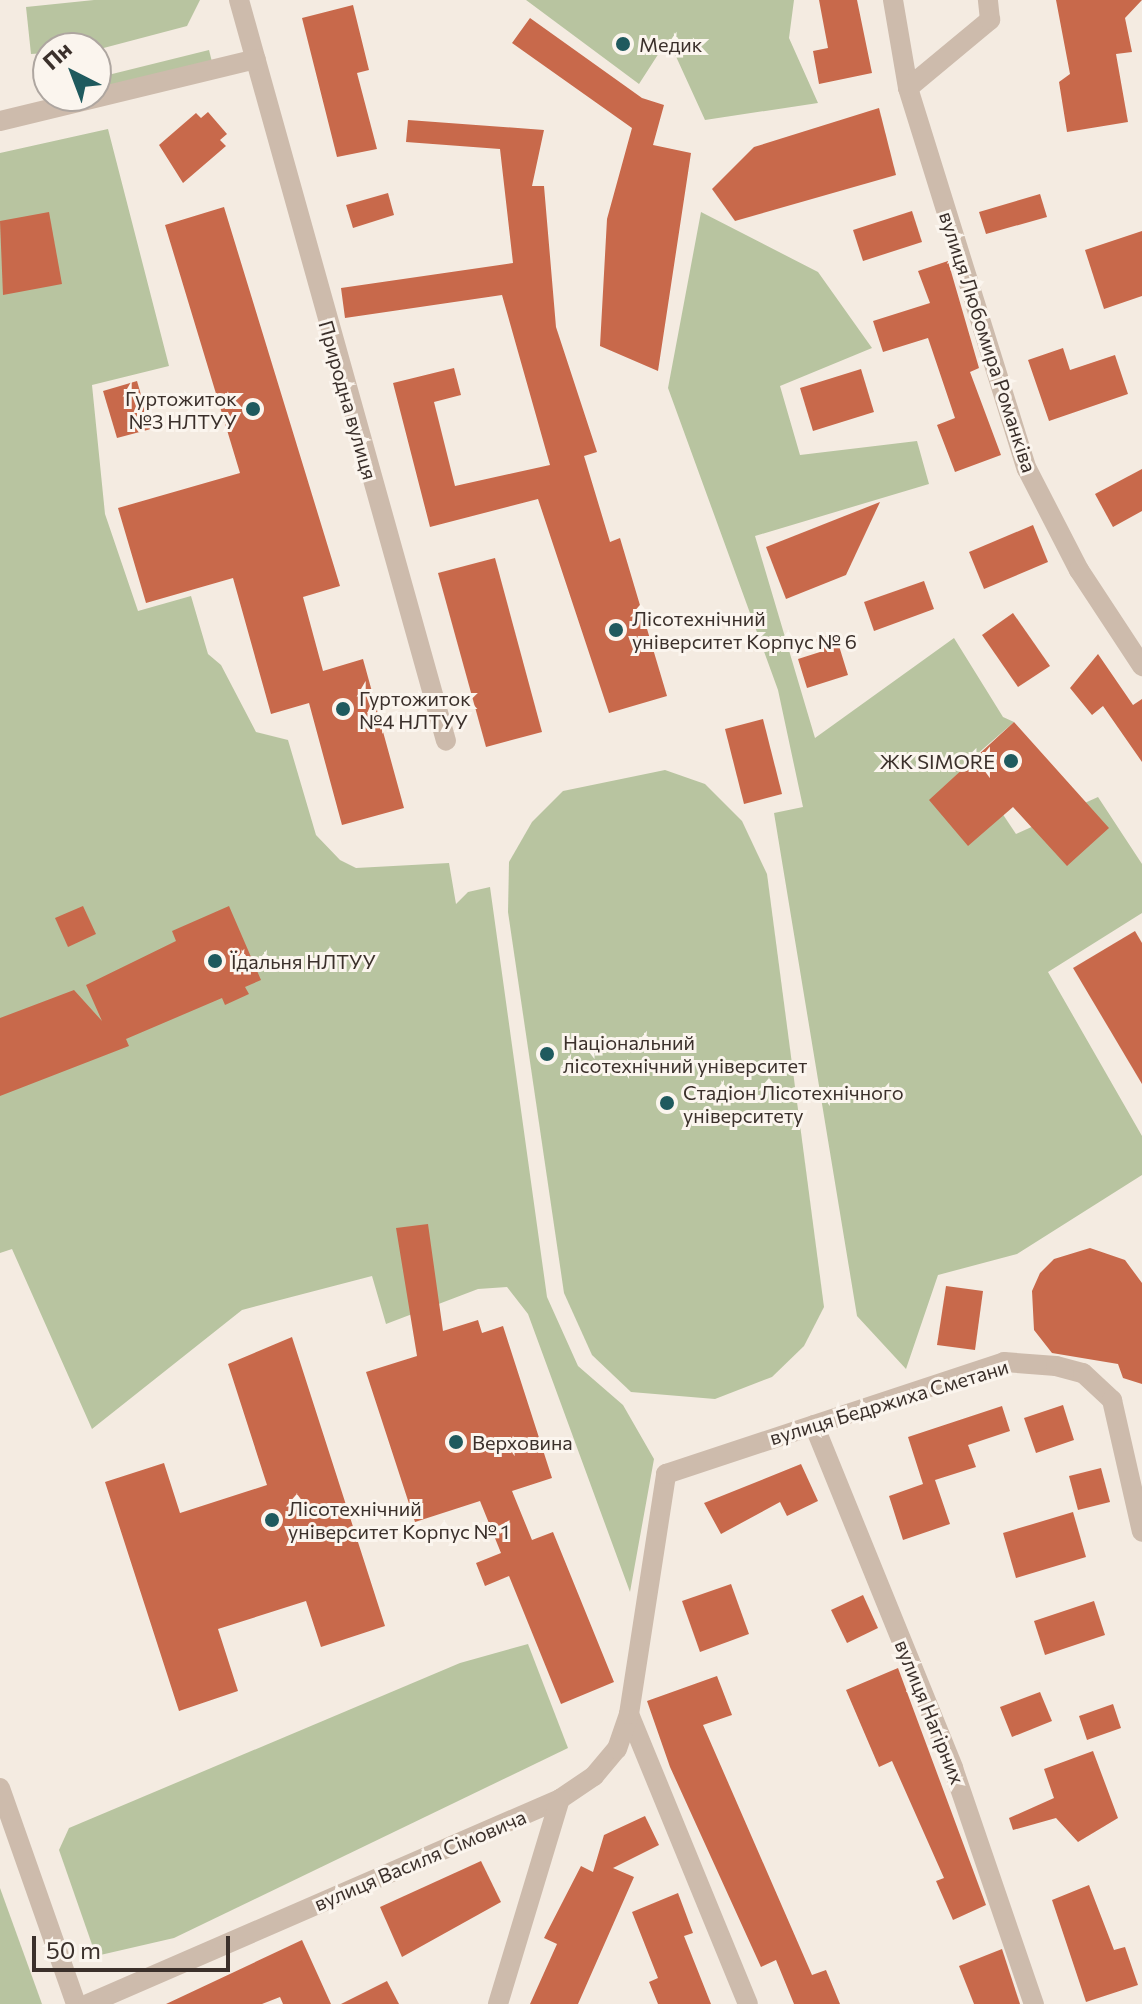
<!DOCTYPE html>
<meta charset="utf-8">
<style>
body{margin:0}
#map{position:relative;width:1142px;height:2004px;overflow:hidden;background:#f4ebe1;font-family:Commissioner,sans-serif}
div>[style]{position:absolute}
.green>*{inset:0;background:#b8c4a0}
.building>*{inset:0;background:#c8694b}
.minor>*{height:20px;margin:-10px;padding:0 10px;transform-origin:10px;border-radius:10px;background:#cdbbac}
.dots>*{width:22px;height:22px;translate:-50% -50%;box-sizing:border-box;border:4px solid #fbf5ee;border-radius:50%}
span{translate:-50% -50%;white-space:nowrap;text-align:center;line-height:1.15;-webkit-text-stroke:6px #fbf5ee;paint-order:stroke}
.poi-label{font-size:20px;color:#3b302b}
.left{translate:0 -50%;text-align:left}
.right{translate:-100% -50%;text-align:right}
.street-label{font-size:20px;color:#3b302b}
.north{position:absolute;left:32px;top:32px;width:80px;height:80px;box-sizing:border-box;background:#fbf5ee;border:2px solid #aea6a0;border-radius:50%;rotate:318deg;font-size:22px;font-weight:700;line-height:32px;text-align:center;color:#3b302b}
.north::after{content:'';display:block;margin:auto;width:28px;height:36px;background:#1f5a5e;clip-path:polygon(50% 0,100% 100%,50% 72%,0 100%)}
.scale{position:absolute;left:32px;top:1936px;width:198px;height:36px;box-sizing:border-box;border:4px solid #3b302b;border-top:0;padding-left:10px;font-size:24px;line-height:28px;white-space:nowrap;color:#3b302b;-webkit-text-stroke:6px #fbf5ee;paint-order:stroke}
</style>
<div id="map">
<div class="green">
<i style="clip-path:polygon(94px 0,200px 0,187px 26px,96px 50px,31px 54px,26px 7px)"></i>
<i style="clip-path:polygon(526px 0,794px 0,789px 38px,818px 103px,705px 120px,668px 39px,639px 84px)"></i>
<i style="clip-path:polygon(209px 50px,212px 62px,96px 91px,96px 78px)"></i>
<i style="clip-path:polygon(108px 129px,169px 366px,92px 385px,105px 514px,138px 611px,191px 596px,208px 654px,221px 665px,256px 732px,288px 740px,316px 835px,340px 860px,356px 868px,449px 863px,456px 904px,468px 892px,490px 887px,547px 1297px,578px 1366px,623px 1405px,654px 1459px,630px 1592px,528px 1314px,507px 1287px,478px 1289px,386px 1324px,372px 1276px,242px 1310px,92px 1429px,12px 1249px,0 1253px,0 153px)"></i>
<i style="clip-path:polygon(701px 212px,818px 272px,872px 348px,780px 386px,800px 455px,917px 441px,929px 484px,755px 536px,815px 738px,954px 638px,1003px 717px,1014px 722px,968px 762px,1016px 834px,1098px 797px,1142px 864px,1142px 913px,1048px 972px,1142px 1136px,1142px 1175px,1017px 1254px,938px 1275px,906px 1369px,857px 1316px,774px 813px,803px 807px,778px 690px,668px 388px)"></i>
<i style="clip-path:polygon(665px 770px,705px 784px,742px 821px,767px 874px,824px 1307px,804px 1346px,772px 1377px,715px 1399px,631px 1392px,592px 1355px,564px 1293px,508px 912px,509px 862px,532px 822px,563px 791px)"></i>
<i style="clip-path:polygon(528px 1644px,568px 1748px,174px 1938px,96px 1956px,59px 1850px,69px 1828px,460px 1663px)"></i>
<i style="clip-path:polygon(0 1888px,42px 2004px,0 2004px)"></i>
</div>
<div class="building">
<i style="clip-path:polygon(819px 0,857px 0,872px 73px,819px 84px,813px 51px,828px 48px)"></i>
<i style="clip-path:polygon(1056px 0,1142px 0,1125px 18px,1132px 52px,1116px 54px,1128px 122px,1067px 132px,1059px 82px,1070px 74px)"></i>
<i style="clip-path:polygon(353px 5px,369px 70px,357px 73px,377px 149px,337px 157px,302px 18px)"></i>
<i style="clip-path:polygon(530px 18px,642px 98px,664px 105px,653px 145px,691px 153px,658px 371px,600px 346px,607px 219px,632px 128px,512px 43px)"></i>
<i style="clip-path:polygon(879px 108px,896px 175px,735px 221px,712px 189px,754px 147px)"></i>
<i style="clip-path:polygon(208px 112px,227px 134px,220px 140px,226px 146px,183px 183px,159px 145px,196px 113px,201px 118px)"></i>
<i style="clip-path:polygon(408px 120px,544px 130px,532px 186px,544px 186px,556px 327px,597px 452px,584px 456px,610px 542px,620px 538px,667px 696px,609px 713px,538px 499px,430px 527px,393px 383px,454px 368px,461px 395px,434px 402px,455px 486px,550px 465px,502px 295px,345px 318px,341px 288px,513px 263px,500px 149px,406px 142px)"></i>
<i style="clip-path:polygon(388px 193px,394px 215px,353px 228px,346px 205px)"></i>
<i style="clip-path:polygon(1040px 194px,1047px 217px,986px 234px,979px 212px)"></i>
<i style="clip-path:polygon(224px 207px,340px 586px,303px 597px,323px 671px,363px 659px,404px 808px,342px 825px,309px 703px,271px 714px,233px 578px,146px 603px,118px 508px,240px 473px,165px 225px)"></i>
<i style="clip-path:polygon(912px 211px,922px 242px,863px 261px,853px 230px)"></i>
<i style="clip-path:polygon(49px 212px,62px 284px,3px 295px,0 221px)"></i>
<i style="clip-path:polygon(1142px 231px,1142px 296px,1104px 309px,1085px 250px)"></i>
<i style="clip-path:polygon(948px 261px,979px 368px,970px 372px,1001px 455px,955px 472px,937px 425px,955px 418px,928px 338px,883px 352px,873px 321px,930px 303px,918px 271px)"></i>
<i style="clip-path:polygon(1063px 348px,1070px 370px,1115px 355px,1128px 394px,1049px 421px,1028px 360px)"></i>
<i style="clip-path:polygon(861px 369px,874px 412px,813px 431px,800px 388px)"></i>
<i style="clip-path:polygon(137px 381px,151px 429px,117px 438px,103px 391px)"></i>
<i style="clip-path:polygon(1142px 469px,1142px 511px,1113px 527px,1095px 494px)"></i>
<i style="clip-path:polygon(880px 502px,846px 575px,786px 599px,766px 547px)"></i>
<i style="clip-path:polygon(1033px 525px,1048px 562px,984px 589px,969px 552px)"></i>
<i style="clip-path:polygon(495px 558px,542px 732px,486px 747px,438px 573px)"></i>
<i style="clip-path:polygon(924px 581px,934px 609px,874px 631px,864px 602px)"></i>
<i style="clip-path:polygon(1013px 613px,1050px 666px,1018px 687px,982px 635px)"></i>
<i style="clip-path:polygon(835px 633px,848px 675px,807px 688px,798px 659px,820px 652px,816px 639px)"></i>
<i style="clip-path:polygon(1098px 654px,1133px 705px,1142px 699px,1142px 762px,1103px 706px,1092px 715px,1070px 688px)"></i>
<i style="clip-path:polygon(763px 719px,782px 794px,744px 804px,725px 729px)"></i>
<i style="clip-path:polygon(1014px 722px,1109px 828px,1067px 866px,1013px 807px,968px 846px,929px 800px)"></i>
<i style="clip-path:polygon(83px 906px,96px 934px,68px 947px,55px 918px)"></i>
<i style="clip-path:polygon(229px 906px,261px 980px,245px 987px,249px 994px,225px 1005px,222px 998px,126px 1039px,129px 1046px,0 1096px,0 1018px,74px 990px,102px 1021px,86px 985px,176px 941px,172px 931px)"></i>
<i style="clip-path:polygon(1135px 931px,1142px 943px,1142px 1084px,1073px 968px)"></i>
<i style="clip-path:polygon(428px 1224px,443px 1331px,478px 1320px,482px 1333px,503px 1326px,552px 1478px,512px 1491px,532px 1540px,553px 1532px,614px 1682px,561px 1704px,509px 1576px,485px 1586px,476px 1563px,501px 1553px,480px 1501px,415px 1522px,366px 1372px,417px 1356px,396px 1228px)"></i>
<i style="clip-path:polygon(1090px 1248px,1125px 1260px,1142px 1283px,1142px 1384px,1123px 1378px,1118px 1364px,1052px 1353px,1034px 1330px,1032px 1291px,1040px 1273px,1054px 1259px)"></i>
<i style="clip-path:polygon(946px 1286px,983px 1291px,975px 1350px,937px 1345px)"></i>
<i style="clip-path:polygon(292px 1337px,385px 1626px,321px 1647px,306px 1601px,218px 1629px,238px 1691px,179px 1711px,105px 1482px,164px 1463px,180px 1513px,267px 1485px,228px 1364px)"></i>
<i style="clip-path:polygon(1063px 1405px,1074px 1440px,1036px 1453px,1024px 1418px)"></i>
<i style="clip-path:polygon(1002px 1406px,1010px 1431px,968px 1445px,976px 1467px,935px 1480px,950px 1524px,903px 1540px,889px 1496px,923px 1484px,908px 1437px)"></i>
<i style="clip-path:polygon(801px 1464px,818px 1501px,787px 1516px,780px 1502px,721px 1534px,704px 1503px)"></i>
<i style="clip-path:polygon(1101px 1468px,1110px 1502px,1078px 1510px,1069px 1476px)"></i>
<i style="clip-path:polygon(1073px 1512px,1086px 1557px,1016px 1578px,1003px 1533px)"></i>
<i style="clip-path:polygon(731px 1584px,749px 1634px,700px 1652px,682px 1601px)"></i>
<i style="clip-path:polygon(863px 1595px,878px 1628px,847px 1643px,831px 1610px)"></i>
<i style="clip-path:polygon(1094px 1601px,1105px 1635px,1045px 1655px,1034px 1621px)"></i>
<i style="clip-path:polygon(898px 1668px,986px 1905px,953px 1920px,936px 1881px,944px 1878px,892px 1761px,879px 1767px,846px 1690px)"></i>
<i style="clip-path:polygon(717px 1676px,732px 1715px,703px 1725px,812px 1975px,826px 1970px,840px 2004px,794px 2004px,776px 1960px,761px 1967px,670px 1767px,647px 1701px)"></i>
<i style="clip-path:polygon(1040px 1692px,1052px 1721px,1012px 1737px,1000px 1707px)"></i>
<i style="clip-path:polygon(1113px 1704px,1121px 1728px,1087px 1740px,1079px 1716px)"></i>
<i style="clip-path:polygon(1093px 1751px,1118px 1818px,1078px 1842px,1056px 1818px,1013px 1830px,1009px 1818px,1054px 1798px,1044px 1769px)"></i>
<i style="clip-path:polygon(645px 1816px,659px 1845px,613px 1868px,634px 1877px,578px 2004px,530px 2004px,557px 1944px,544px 1938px,581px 1866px,593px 1872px,604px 1835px)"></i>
<i style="clip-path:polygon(481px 1861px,501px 1902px,402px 1957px,380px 1907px)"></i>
<i style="clip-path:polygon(1089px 1885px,1114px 1950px,1125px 1947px,1138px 1985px,1086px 2002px,1052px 1900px)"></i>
<i style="clip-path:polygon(678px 1893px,693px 1933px,684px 1936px,711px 2004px,658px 2004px,649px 1982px,658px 1978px,632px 1912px)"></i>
<i style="clip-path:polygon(302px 1940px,331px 2004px,283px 2004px,280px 1997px,262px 2004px,166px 2004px)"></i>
<i style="clip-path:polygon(1002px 1949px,1020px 2004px,974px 2004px,959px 1966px)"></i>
<i style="clip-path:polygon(387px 1981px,399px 2004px,341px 2004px)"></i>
</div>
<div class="minor">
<i style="left:239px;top:0;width:769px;rotate:74.39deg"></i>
<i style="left:893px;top:0;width:89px;rotate:80.3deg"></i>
<i style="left:908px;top:88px;width:399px;rotate:72.7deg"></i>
<i style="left:1027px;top:469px;width:114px;rotate:62.8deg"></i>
<i style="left:1079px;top:570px;width:115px;rotate:56.7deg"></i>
<i style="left:908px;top:88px;width:107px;rotate:-39.7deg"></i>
<i style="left:990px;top:20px;width:20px;rotate:-96deg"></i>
<i style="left:0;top:121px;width:263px;rotate:-13.6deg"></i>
<i style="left:814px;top:1425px;width:370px;rotate:67.9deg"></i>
<i style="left:953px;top:1768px;width:250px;rotate:71.1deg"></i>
<i style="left:629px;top:1714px;width:313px;rotate:67.7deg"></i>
<i style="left:0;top:1788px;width:229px;rotate:70.6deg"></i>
<i style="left:88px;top:2004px;width:515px;rotate:-23.48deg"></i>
<i style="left:560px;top:1799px;width:41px;rotate:-34.1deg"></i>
<i style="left:594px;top:1776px;width:35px;rotate:-50deg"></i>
<i style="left:617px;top:1749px;width:37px;rotate:-71deg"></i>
<i style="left:629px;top:1714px;width:243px;rotate:-81.2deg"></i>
<i style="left:666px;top:1474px;width:356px;rotate:-18.3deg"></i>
<i style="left:1004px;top:1362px;width:52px;rotate:4.4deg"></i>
<i style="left:1056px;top:1366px;width:28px;rotate:15deg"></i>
<i style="left:1083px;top:1373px;width:40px;rotate:43deg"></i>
<i style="left:1112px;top:1400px;width:135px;rotate:77.2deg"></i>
<i style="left:498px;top:2004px;width:214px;rotate:-73.2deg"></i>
</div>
<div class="dots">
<i style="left:623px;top:44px;background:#1f5a5e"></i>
<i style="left:253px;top:409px;background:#1f5a5e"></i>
<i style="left:616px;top:630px;background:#1f5a5e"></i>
<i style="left:343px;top:709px;background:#1f5a5e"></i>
<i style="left:1011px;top:761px;background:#1f5a5e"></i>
<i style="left:215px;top:961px;background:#1f5a5e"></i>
<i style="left:547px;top:1054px;background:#1f5a5e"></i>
<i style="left:667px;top:1103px;background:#1f5a5e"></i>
<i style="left:456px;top:1442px;background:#1f5a5e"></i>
<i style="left:272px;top:1520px;background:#1f5a5e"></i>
</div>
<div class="poi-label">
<span class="left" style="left:639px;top:44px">Медик</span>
<span class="right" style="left:237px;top:410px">Гуртожиток<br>№3 НЛТУУ</span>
<span class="left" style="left:632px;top:630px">Лісотехнічний<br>університет Корпус № 6</span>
<span class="left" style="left:359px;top:710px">Гуртожиток<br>№4 НЛТУУ</span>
<span class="right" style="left:995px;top:761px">ЖК SIMORE</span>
<span class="left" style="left:231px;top:961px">Їдальня НЛТУУ</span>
<span class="left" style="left:563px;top:1054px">Національний<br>лісотехнічний університет</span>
<span class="left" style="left:683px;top:1104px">Стадіон Лісотехнічного<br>університету</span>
<span class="left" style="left:472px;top:1442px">Верховина</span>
<span class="left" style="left:288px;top:1520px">Лісотехнічний<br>університет Корпус № 1</span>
</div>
<div class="street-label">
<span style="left:988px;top:342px;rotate:72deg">вулиця Любомира Романківа</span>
<span style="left:348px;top:400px;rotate:74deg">Природна вулиця</span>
<span style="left:889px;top:1402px;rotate:-17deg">вулиця Бедржиха Сметани</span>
<span style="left:930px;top:1712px;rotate:68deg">вулиця Нагірних</span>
<span style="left:420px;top:1860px;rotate:-23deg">вулиця Василя Сімовича</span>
</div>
<div class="north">Пн</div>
<div class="scale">50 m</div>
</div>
